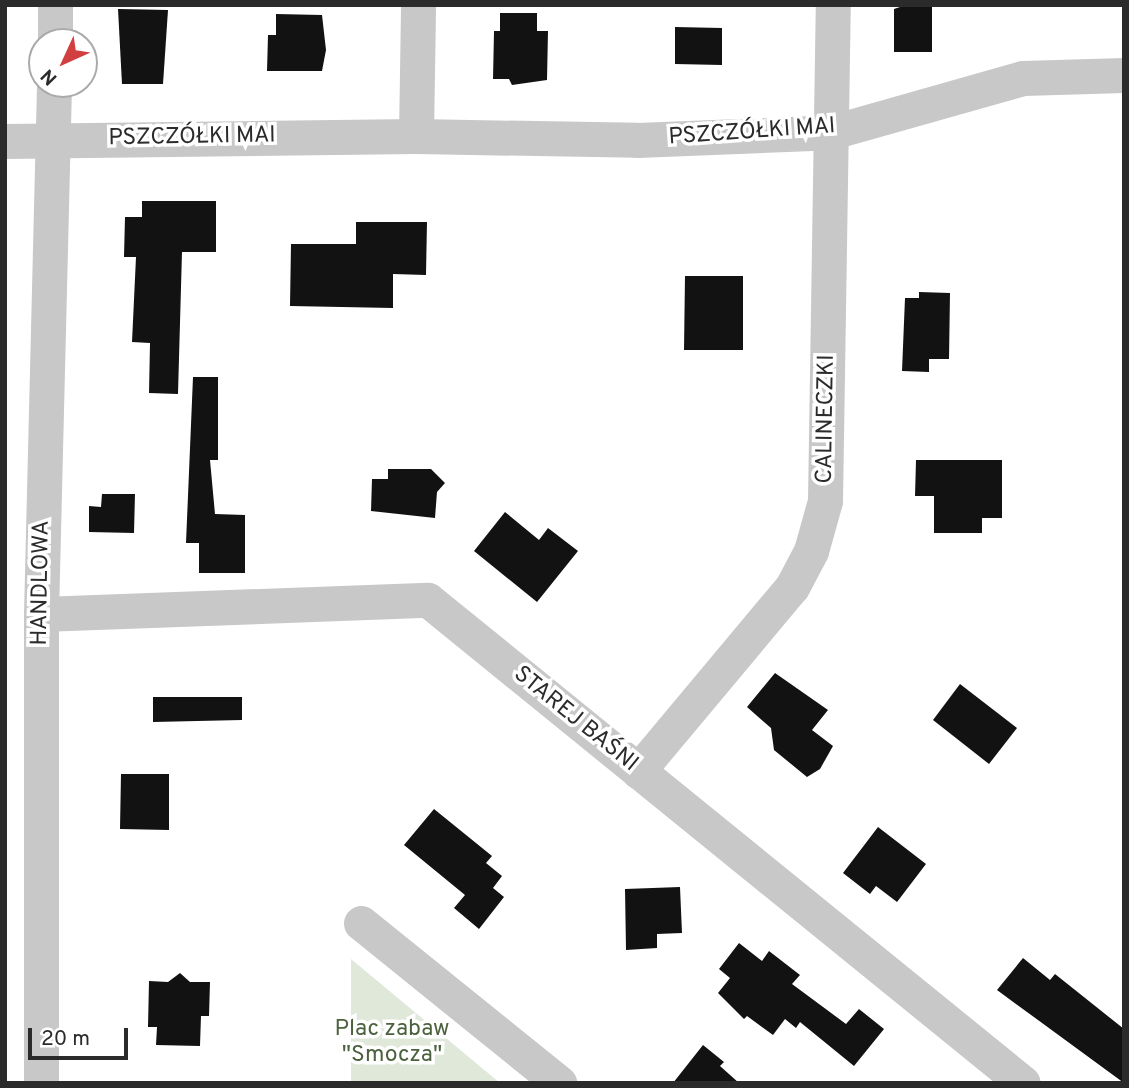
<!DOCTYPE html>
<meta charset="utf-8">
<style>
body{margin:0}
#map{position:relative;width:1129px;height:1088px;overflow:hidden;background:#fff;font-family:Overpass,sans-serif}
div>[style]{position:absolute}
.green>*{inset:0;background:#e0e8da}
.building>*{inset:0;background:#121212}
.minor>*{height:35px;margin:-17.5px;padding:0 17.5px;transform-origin:17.5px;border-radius:17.5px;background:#c8c8c8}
span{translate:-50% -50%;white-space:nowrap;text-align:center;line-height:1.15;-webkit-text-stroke:7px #fff;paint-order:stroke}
.street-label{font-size:23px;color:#2b2b2b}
.park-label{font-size:23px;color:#4c623e}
.frame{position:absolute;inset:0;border:7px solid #2b2b2b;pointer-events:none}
.north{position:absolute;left:28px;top:28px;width:70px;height:70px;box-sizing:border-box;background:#fff;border:2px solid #aaa;border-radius:50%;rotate:225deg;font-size:19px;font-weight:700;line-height:28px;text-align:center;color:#2b2b2b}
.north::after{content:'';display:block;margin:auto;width:24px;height:32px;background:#d13f40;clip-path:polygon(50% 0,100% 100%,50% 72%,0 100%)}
.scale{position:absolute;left:28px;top:1028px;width:100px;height:32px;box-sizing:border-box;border:4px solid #2b2b2b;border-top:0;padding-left:9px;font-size:21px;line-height:24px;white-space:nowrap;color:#2b2b2b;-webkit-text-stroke:5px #fff;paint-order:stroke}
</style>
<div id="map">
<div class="green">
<i style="clip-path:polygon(351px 959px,500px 1083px,351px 1083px)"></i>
</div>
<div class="building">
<i style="clip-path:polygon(906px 5px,932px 5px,932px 52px,894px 52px,894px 9px)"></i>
<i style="clip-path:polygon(118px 9px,168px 10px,163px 84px,122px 84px)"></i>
<i style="clip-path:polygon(500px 13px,537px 13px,537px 31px,548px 31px,547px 80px,512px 85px,509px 79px,493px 79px,494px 31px,500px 31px)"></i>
<i style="clip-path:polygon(276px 14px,322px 15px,326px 50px,322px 71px,267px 71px,268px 35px,276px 35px)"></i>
<i style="clip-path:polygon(675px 27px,722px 28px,722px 65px,675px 64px)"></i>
<i style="clip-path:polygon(142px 201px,216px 201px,216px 252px,182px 252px,178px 394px,149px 393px,150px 343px,132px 342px,136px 257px,124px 257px,125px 217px,142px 217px)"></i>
<i style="clip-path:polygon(356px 222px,427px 222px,426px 275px,393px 274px,393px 308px,290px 306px,291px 244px,356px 244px)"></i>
<i style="clip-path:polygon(685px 276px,743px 276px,743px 350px,684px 350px)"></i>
<i style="clip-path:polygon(919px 292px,950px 293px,949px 359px,929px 359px,929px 372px,902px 371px,905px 298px,919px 298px)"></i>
<i style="clip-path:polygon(193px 377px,218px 377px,218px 460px,210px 460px,215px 514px,245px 515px,245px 573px,199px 573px,199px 543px,186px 543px)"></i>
<i style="clip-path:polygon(916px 460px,1002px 460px,1002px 518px,982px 518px,982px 533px,934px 533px,934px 496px,915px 496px)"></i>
<i style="clip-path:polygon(388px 469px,431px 469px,445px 483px,437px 492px,435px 518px,371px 511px,372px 479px,388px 479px)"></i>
<i style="clip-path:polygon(102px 494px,135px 494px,134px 533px,89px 532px,89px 506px,101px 507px)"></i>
<i style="clip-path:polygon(505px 512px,539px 540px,548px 528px,578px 551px,537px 602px,474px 551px)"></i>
<i style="clip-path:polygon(775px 673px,828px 710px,812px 730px,833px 746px,820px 769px,807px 777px,774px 750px,771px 728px,747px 707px)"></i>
<i style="clip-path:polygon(960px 684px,1017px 728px,989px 764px,933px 720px)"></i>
<i style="clip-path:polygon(153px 697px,242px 697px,242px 720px,153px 722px)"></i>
<i style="clip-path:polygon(121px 774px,169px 774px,169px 830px,120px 829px)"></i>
<i style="clip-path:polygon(434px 809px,492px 856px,486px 863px,502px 876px,493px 888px,504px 897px,479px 929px,454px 908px,465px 895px,404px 845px)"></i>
<i style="clip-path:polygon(878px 827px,926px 864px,897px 902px,876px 886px,870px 894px,843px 873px)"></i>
<i style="clip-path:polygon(680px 887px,682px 933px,657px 934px,657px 948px,626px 950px,625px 889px)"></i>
<i style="clip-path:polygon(739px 943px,762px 961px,769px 951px,800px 975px,792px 984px,846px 1024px,859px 1009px,884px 1029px,854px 1066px,800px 1022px,796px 1028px,785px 1019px,773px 1035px,747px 1016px,744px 1019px,718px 993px,730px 978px,719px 969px)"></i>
<i style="clip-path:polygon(1023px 958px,1050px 980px,1055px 974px,1124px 1029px,1124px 1083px,997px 990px)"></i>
<i style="clip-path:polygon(180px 973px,190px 982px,210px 982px,209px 1016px,201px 1016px,200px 1046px,156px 1045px,157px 1027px,148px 1027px,149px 981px,168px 982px)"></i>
<i style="clip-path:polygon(703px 1045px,724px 1062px,720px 1066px,739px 1083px,673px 1083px)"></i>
</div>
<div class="minor">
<i style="left:55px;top:42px;width:37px;rotate:-90deg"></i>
<i style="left:416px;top:136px;width:131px;rotate:-89.1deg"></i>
<i style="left:5px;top:141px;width:411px;rotate:-0.7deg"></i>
<i style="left:416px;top:136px;width:221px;rotate:1deg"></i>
<i style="left:637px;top:140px;width:195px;rotate:-2.3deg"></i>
<i style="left:832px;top:132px;width:198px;rotate:-15.8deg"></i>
<i style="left:1023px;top:78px;width:101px;rotate:-1.7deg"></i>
<i style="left:41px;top:614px;width:387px;rotate:-2.1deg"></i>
<i style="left:428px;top:600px;width:766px;rotate:39.07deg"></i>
<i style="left:638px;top:771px;width:240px;rotate:-50.1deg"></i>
<i style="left:792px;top:587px;width:41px;rotate:-62.2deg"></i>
<i style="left:811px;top:551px;width:52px;rotate:-74.4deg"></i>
<i style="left:825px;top:501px;width:496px;rotate:-89.1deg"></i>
<i style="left:361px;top:923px;width:255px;rotate:38.9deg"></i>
<i style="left:41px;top:1083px;width:469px;rotate:-90deg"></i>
<i style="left:41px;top:614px;width:530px;rotate:-88.59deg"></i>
</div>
<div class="street-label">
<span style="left:752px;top:133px;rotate:-4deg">PSZCZÓŁKI MAI</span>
<span style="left:192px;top:138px;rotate:-1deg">PSZCZÓŁKI MAI</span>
<span style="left:827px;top:419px;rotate:-89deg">CALINECZKI</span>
<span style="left:42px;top:583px;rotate:-89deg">HANDLOWA</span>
<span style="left:575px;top:720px;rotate:39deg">STAREJ BAŚNI</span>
</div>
<div class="park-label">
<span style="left:392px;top:1043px">Plac zabaw<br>"Smocza"</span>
</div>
<div class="frame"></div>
<div class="north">N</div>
<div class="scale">20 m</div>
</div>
